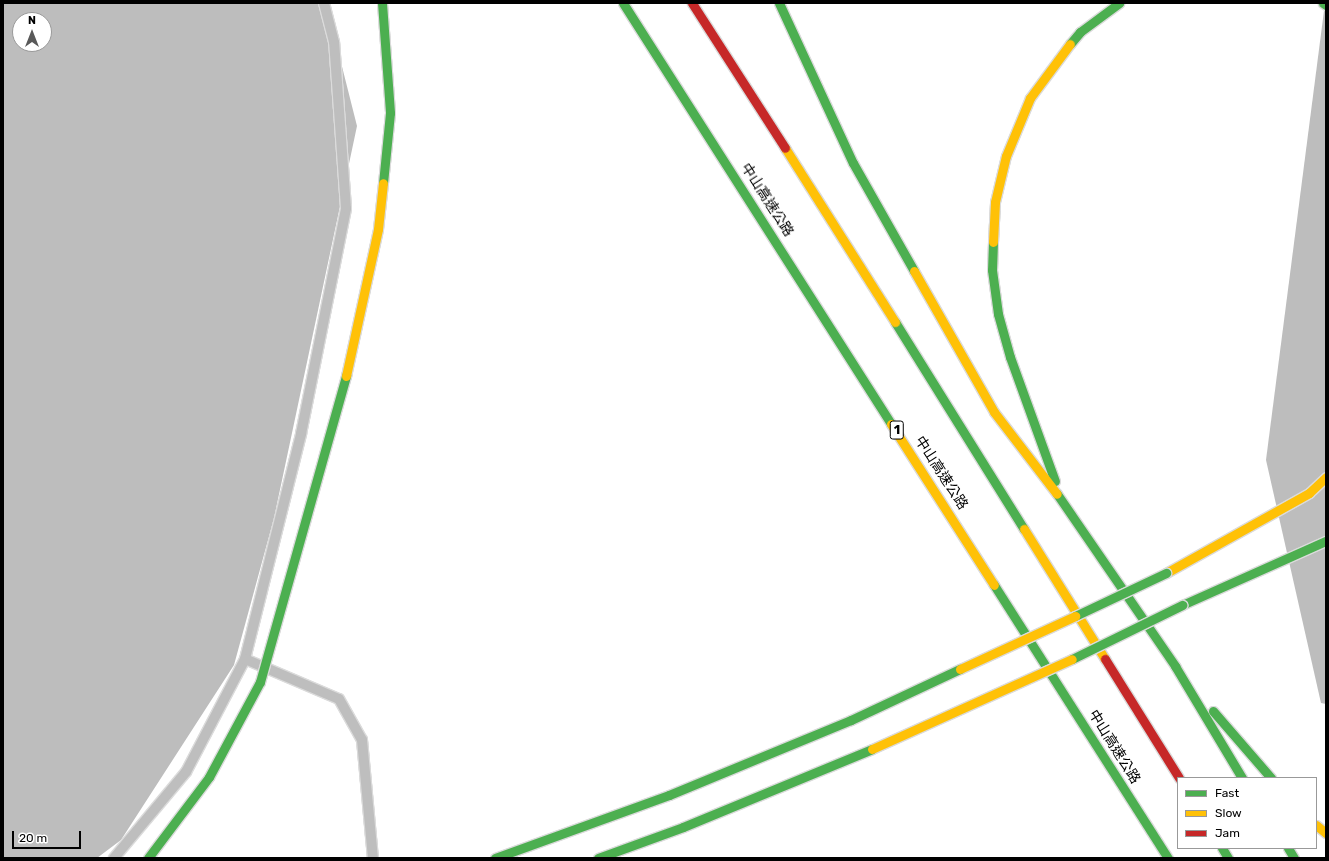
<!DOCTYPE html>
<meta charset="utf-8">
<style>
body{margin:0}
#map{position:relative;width:1329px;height:861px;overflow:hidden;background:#fff;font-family:Rubik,"Noto Sans TC",sans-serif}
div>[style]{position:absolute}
.water>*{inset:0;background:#bdbdbd}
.roads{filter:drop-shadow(1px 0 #dbdbdb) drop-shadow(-1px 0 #dbdbdb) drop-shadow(0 1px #dbdbdb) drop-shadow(0 -1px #dbdbdb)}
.lane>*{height:10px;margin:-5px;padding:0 5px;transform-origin:5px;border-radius:5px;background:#bebebe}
.fast>*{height:9px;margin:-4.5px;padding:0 4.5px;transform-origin:4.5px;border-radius:4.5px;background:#4caf50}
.slow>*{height:9px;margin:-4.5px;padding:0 4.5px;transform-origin:4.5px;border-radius:4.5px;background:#ffc107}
.jam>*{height:9px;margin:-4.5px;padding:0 4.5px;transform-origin:4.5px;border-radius:4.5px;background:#c62828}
.bridges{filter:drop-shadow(1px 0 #dbdbdb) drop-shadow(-1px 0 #dbdbdb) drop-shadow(0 1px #dbdbdb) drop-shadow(0 -1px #dbdbdb)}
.fast-bridge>*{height:9px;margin:-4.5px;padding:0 4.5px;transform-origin:4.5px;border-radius:4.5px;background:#4caf50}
.slow-bridge>*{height:9px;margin:-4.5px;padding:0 4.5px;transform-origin:4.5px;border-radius:4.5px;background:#ffc107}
span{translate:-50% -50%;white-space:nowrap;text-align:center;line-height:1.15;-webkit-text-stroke:3.5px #fff;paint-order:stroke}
.shield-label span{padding:1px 3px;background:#fff;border:1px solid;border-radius:3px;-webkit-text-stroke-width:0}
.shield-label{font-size:13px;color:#000;font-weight:700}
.street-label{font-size:14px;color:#000}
.frame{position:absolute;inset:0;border:4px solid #000;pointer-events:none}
.legend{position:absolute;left:1177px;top:777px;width:140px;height:72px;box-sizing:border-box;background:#fff;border:1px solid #999;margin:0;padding:5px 7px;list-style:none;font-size:12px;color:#000}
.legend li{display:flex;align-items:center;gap:8px;height:20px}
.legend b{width:20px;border:1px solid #999}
.north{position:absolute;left:12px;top:12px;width:40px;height:40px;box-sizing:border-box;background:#fff;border:1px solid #999;border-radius:50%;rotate:0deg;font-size:11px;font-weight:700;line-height:16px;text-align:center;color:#000}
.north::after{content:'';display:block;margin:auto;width:14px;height:18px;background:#595959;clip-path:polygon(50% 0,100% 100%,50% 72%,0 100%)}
.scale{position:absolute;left:12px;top:831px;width:69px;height:18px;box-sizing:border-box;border:2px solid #000;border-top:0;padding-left:5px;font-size:12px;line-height:14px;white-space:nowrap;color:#000;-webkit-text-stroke:3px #fff;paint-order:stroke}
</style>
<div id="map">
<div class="water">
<i style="clip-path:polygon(evenodd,3px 3px,326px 3px,357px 126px,274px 518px,234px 665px,121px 840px,97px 858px,3px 858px,3px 3px,20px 20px,44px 20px,44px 44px,20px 44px,20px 20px)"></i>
<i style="clip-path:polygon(1325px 3px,1326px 3px,1326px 704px,1321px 703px,1266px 460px)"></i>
</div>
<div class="roads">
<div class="lane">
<i style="left:245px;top:659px;width:232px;rotate:-76deg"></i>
<i style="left:301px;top:434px;width:230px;rotate:-78.7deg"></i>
<i style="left:346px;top:208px;width:166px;rotate:-94.1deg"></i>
<i style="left:334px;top:42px;width:40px;rotate:-104.4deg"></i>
<i style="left:114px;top:858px;width:112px;rotate:-50.1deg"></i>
<i style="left:186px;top:772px;width:127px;rotate:-62.4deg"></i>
<i style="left:245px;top:659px;width:102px;rotate:23.1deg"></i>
<i style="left:339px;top:699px;width:47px;rotate:60.7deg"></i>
<i style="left:362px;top:740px;width:119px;rotate:84.7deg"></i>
</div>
<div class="fast">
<i style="left:623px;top:3px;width:499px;rotate:57.5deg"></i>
<i style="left:779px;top:3px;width:176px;rotate:65.2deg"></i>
<i style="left:853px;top:163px;width:124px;rotate:60.5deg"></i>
<i style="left:1323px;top:3px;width:4px;rotate:34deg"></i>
<i style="left:1070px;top:44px;width:16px;rotate:-50deg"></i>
<i style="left:1080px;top:32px;width:49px;rotate:-36.6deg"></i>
<i style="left:993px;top:242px;width:28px;rotate:92deg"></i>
<i style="left:992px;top:270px;width:44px;rotate:82.2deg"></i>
<i style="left:998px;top:314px;width:45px;rotate:74.4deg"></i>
<i style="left:1010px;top:357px;width:132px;rotate:70.1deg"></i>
<i style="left:895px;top:322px;width:244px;rotate:58.1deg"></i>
<i style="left:1057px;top:494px;width:209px;rotate:55.5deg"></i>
<i style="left:1175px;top:666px;width:131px;rotate:59.1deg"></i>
<i style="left:994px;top:585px;width:324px;rotate:57.5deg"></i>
<i style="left:1182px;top:605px;width:158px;rotate:-24deg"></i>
<i style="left:1213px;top:711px;width:89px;rotate:49.1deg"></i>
<i style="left:1222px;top:848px;width:12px;rotate:59deg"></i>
<i style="left:1288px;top:848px;width:12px;rotate:59deg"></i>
</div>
<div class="slow">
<i style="left:785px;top:148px;width:206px;rotate:57.7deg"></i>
<i style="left:993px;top:242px;width:40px;rotate:-87.1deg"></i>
<i style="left:995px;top:202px;width:47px;rotate:-76.6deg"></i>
<i style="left:1006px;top:156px;width:63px;rotate:-67.5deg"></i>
<i style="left:1030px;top:98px;width:67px;rotate:-53.5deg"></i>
<i style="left:914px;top:271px;width:162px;rotate:60.4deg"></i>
<i style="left:994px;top:412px;width:103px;rotate:52.5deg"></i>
<i style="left:891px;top:424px;width:191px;rotate:57.4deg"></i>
<i style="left:1024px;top:529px;width:153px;rotate:58.1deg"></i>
<i style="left:1166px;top:573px;width:164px;rotate:-29.2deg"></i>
<i style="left:1309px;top:493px;width:23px;rotate:-43deg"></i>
<i style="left:1316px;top:825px;width:13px;rotate:39deg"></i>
</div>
<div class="jam">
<i style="left:692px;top:3px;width:172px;rotate:57.3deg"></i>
<i style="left:1105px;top:659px;width:140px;rotate:58.1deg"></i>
</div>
</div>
<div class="bridges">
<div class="fast-bridge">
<i style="left:382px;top:3px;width:110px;rotate:85.8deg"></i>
<i style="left:390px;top:113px;width:70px;rotate:95.7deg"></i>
<i style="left:1075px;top:616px;width:101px;rotate:-25.3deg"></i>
<i style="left:1072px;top:659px;width:123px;rotate:-26.1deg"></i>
<i style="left:148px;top:858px;width:101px;rotate:-53deg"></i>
<i style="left:209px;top:777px;width:108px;rotate:-61.8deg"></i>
<i style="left:260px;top:682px;width:318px;rotate:-74.3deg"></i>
<i style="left:495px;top:858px;width:185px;rotate:-19.9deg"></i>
<i style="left:669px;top:795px;width:197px;rotate:-22.4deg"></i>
<i style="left:851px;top:720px;width:120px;rotate:-25.1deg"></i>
<i style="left:598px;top:858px;width:90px;rotate:-20deg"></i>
<i style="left:683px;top:827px;width:204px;rotate:-22.4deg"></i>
</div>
<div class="slow-bridge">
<i style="left:346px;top:376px;width:150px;rotate:-77.7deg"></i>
<i style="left:378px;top:229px;width:46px;rotate:-83.8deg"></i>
<i style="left:960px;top:669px;width:127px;rotate:-24.7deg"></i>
<i style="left:872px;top:749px;width:219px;rotate:-24.2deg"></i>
</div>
</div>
<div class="shield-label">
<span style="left:897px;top:430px">1</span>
</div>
<div class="street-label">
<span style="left:767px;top:200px;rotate:57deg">中山高速公路</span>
<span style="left:941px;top:473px;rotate:57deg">中山高速公路</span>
<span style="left:1114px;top:747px;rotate:58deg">中山高速公路</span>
</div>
<div class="frame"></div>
<ul class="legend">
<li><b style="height:5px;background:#4caf50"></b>Fast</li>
<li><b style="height:5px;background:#ffc107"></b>Slow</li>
<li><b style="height:5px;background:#c62828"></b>Jam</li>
</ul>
<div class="north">N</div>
<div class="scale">20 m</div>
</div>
